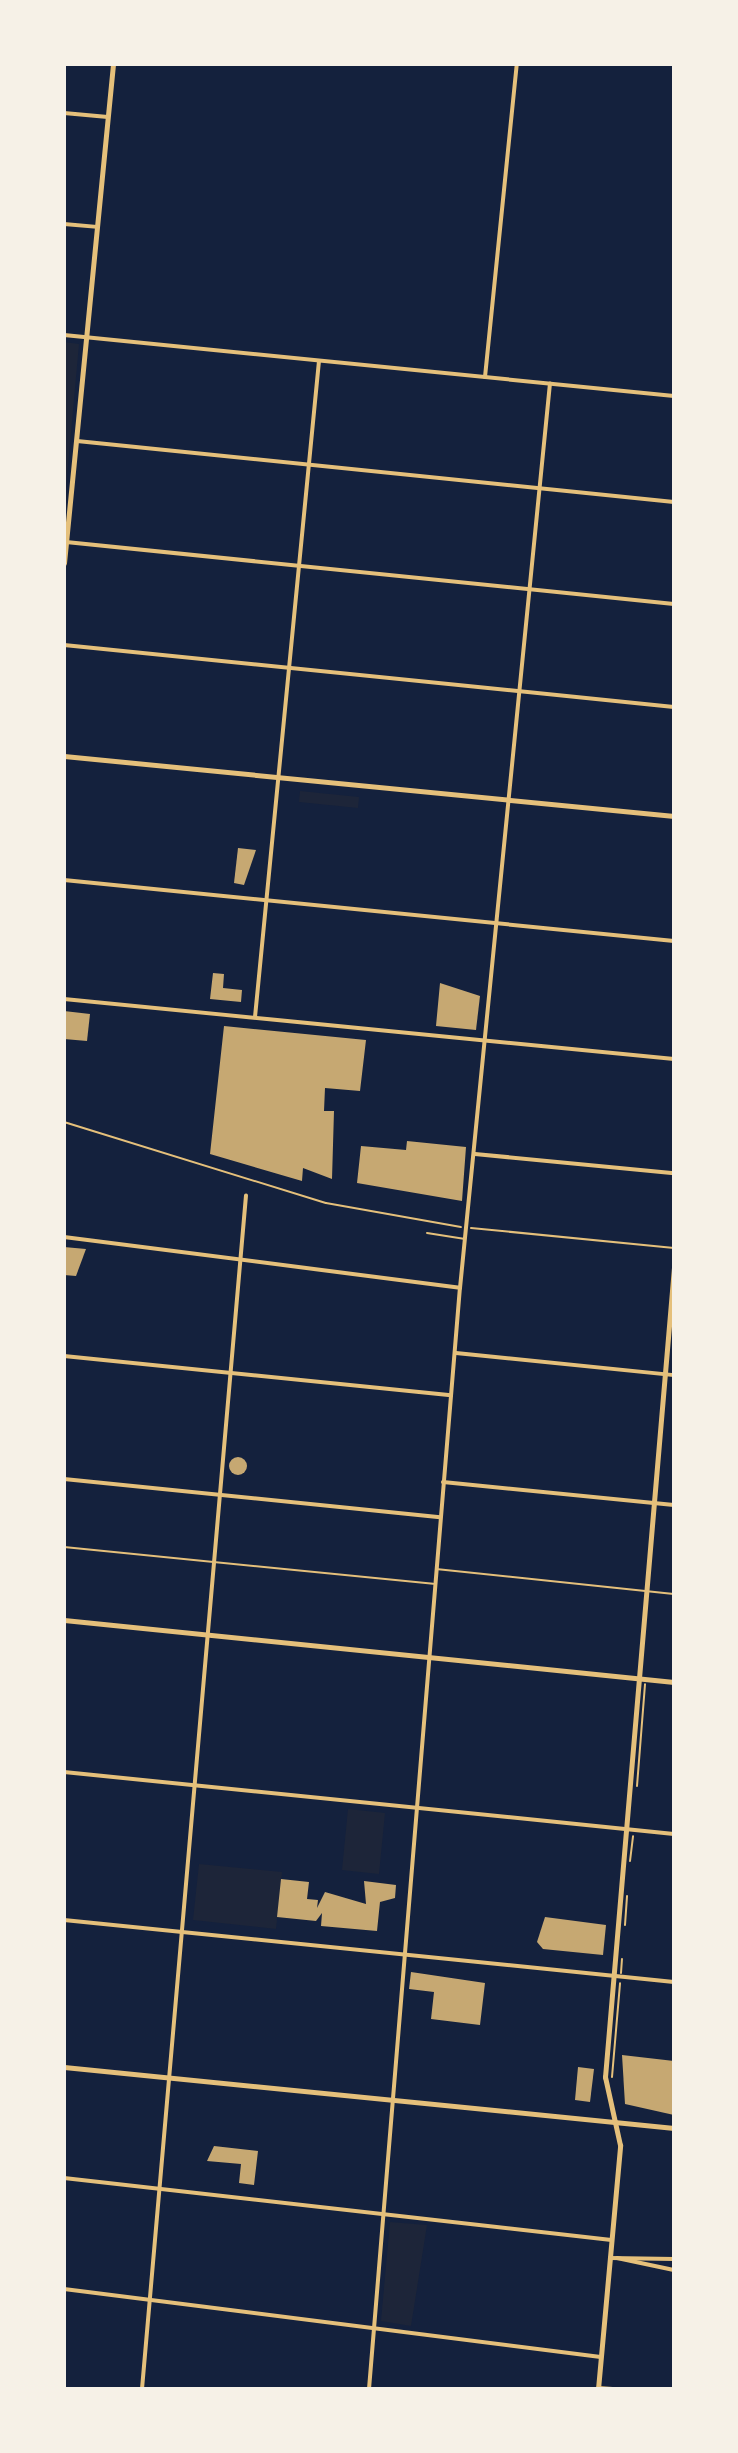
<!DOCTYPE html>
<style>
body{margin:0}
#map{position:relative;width:738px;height:2453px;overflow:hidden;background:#14213d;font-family:"Alegreya Sans",sans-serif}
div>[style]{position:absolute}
.green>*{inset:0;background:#1d2539}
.building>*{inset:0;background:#c6a872}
.round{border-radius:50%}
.path>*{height:2px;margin:-1px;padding:0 1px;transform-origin:1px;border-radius:1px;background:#e5c07b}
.service>*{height:2px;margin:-1px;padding:0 1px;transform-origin:1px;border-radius:1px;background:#e5c07b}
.minor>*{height:4px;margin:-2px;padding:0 2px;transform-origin:2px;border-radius:2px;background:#e5c07b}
.tertiary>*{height:5px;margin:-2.5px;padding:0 2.5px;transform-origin:2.5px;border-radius:2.5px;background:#e5c07b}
.secondary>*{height:5px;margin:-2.5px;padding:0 2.5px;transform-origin:2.5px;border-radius:2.5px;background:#e5c07b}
span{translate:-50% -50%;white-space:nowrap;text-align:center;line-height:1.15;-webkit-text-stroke:7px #f6f1e7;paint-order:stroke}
.frame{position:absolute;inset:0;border:66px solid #f6f1e7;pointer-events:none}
</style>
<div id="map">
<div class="green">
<i style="clip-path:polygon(64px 342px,79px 344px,64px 510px)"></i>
<i style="clip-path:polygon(300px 791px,359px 797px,358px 808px,299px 802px)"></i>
<i style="clip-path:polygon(348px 1809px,385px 1813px,379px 1874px,342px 1870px)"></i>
<i style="clip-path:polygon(199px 1864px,282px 1872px,276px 1929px,193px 1920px)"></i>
<i style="clip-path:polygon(390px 2222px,427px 2225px,411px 2326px,381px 2321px)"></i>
</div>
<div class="building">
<i style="clip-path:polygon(238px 848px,256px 850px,244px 885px,234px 883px)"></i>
<i style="clip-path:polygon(213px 973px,224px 974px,223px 988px,242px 990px,241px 1002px,210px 999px)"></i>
<i style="clip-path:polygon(440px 983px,480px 996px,476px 1030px,436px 1026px)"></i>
<i style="clip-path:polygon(64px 1011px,90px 1014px,87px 1041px,64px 1039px)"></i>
<i style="clip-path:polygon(224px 1026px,366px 1040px,360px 1091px,325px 1088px,324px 1111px,334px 1111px,332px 1179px,303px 1168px,302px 1181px,210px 1154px)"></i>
<i style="clip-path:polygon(407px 1141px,466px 1147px,462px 1201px,357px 1183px,361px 1146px,406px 1150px)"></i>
<i style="clip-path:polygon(64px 1247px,86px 1249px,76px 1276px,64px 1275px)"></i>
<i class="round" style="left:229px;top:1457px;width:18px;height:18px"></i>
<i style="clip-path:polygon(281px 1879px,309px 1882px,307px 1899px,318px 1900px,317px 1908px,325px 1892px,366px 1904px,364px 1881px,396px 1885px,395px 1898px,380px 1902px,377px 1931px,321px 1926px,322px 1913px,316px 1921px,277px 1917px)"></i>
<i style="clip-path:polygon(545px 1917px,606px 1925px,603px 1955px,543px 1949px,537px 1942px)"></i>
<i style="clip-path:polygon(411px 1972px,485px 1983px,480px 2025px,431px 2019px,434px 1992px,409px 1989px)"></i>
<i style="clip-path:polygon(622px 2055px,674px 2061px,674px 2115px,625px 2104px)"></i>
<i style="clip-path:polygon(578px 2067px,594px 2069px,590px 2102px,575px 2100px)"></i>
<i style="clip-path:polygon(214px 2146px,258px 2151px,254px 2185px,239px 2183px,241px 2164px,207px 2161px)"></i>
</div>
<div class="path">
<i style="left:64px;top:1122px;width:274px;rotate:17.2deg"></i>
<i style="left:326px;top:1203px;width:137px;rotate:10.1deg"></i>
<i style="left:471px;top:1228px;width:204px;rotate:5.6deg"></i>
<i style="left:637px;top:1786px;width:102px;rotate:-85.5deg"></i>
<i style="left:630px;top:1861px;width:25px;rotate:-83deg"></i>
<i style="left:625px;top:1925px;width:29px;rotate:-86deg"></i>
<i style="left:621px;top:1973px;width:14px;rotate:-86deg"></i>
<i style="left:612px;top:2077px;width:94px;rotate:-85.1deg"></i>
</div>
<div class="service">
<i style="left:427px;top:1233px;width:37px;rotate:9deg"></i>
<i style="left:64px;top:1547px;width:371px;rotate:5.7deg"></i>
<i style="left:436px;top:1569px;width:239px;rotate:6deg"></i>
</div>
<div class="minor">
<i style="left:64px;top:113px;width:44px;rotate:5.2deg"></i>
<i style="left:64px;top:224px;width:33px;rotate:5deg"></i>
<i style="left:64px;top:335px;width:613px;rotate:5.71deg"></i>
<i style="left:485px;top:377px;width:315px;rotate:-84.2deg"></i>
<i style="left:77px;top:441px;width:600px;rotate:5.83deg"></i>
<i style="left:66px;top:542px;width:611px;rotate:5.82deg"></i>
<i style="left:64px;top:645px;width:613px;rotate:5.8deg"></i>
<i style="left:64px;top:880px;width:613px;rotate:5.71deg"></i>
<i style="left:64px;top:999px;width:613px;rotate:5.62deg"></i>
<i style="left:255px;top:1017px;width:659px;rotate:-84.43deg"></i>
<i style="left:475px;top:1154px;width:200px;rotate:5.5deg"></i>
<i style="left:64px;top:1237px;width:399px;rotate:7.3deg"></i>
<i style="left:456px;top:1353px;width:219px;rotate:5.8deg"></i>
<i style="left:64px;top:1356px;width:389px;rotate:5.8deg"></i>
<i style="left:64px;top:1479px;width:378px;rotate:5.8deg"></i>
<i style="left:443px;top:1482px;width:232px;rotate:5.7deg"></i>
<i style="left:64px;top:1772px;width:613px;rotate:5.8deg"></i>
<i style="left:64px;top:1920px;width:613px;rotate:5.8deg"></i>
<i style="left:64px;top:2178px;width:551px;rotate:6.47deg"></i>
<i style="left:610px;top:2258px;width:64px;rotate:0.9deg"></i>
<i style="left:617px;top:2258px;width:58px;rotate:11.9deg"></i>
<i style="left:64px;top:2289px;width:541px;rotate:7.22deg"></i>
<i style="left:142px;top:2389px;width:1198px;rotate:-85.02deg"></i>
<i style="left:369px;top:2389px;width:1105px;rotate:-85.28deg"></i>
<i style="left:460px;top:1288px;width:909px;rotate:-84.32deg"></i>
</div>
<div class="tertiary">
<i style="left:64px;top:563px;width:501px;rotate:-84.39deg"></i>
</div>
<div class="secondary">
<i style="left:64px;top:756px;width:613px;rotate:5.62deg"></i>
<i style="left:64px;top:1620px;width:613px;rotate:5.8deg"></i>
<i style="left:64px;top:2067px;width:613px;rotate:5.71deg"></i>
<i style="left:598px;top:2388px;width:14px;rotate:4deg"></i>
<i style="left:598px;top:2389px;width:245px;rotate:-84.8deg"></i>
<i style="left:620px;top:2145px;width:70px;rotate:-102.4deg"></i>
<i style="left:605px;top:2077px;width:812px;rotate:-85.13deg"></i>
</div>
<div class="frame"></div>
</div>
